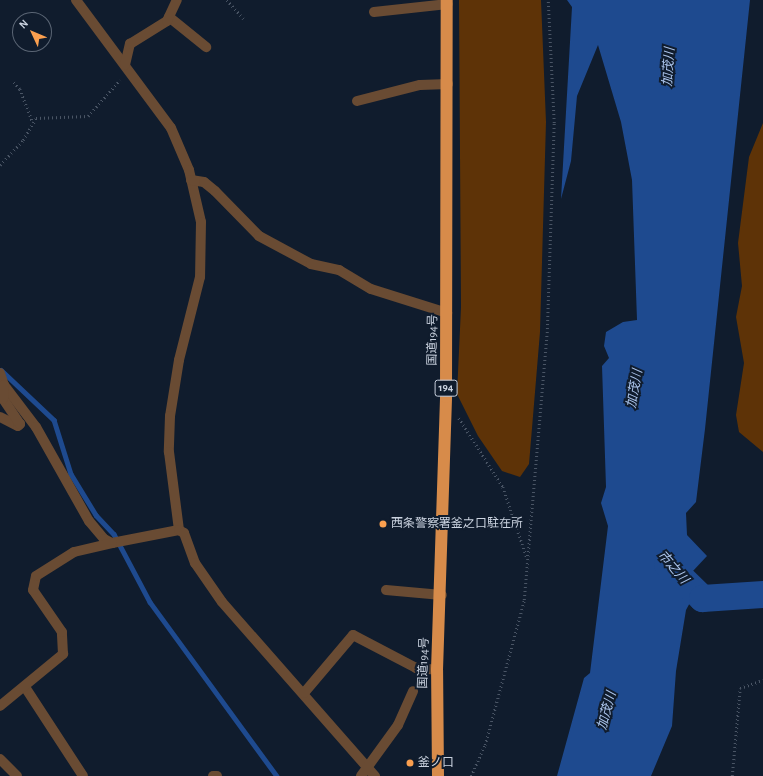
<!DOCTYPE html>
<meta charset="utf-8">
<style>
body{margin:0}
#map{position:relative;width:763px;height:776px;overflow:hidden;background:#101c2d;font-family:"Alegreya Sans","Noto Sans JP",sans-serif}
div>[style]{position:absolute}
.green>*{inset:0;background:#5e3307}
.water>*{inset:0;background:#1e4a8f}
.stream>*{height:4.5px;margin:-2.25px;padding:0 2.25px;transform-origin:2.25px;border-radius:2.25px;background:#1e4a8f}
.river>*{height:27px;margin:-13.5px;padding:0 13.5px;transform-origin:13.5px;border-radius:13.5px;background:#1e4a8f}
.path>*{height:2.5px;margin-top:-1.25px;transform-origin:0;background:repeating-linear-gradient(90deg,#4a5565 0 1px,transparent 0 4px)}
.minor>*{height:10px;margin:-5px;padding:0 5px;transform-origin:5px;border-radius:5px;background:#694b33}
.highway>*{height:12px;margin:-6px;padding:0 6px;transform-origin:6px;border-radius:6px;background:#d78b4a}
.dots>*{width:11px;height:11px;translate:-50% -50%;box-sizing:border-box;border:2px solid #101c2d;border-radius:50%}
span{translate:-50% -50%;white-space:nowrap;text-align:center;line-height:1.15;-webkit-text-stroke:4px #101c2d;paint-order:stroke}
.shield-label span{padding:1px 3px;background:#101c2d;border:1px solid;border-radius:3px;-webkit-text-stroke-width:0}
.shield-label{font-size:11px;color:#cad2df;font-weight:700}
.street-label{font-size:12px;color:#cad2df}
.poi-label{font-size:12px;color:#cad2df}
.left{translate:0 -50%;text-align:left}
.water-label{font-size:13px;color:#adc6ed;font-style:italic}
.north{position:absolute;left:12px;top:12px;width:40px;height:40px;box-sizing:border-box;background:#101c2d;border:1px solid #5a6574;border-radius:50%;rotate:314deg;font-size:11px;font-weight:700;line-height:16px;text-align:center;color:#cad2df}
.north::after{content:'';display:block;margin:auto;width:14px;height:18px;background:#fa9f4f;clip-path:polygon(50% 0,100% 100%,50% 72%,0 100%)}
</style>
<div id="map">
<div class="green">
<i style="clip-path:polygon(459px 0,541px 0,546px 122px,540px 332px,529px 464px,520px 477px,502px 471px,478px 436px,457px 394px,461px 307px)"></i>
<i style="clip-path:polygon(763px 123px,763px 452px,739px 432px,736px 415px,744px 363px,736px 317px,742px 286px,738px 243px,749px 157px)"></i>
</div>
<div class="water">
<i style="clip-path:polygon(567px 0,750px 0,705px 429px,696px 502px,686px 513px,687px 535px,707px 556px,692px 572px,692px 599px,686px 610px,676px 671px,672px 726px,651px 776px,557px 776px,584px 678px,590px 673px,608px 526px,601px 503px,606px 487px,602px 366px,609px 358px,604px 346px,606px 332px,623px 322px,637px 320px,632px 180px,621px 122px,598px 45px,577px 96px,571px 161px,561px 199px,572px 7px)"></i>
</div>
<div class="stream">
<i style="left:1px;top:370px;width:73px;rotate:43.3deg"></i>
<i style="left:54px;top:420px;width:57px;rotate:72.5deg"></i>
<i style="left:71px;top:474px;width:48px;rotate:58.6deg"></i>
<i style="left:96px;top:515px;width:26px;rotate:47deg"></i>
<i style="left:114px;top:534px;width:77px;rotate:62.1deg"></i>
<i style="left:150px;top:602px;width:215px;rotate:53.9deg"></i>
</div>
<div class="river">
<i style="left:667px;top:564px;width:49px;rotate:44.2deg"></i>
<i style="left:702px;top:598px;width:61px;rotate:-3.8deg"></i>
</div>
<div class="path">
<i style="left:227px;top:0;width:25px;rotate:48deg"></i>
<i style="left:14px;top:82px;width:9px;rotate:49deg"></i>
<i style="left:20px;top:89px;width:34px;rotate:69deg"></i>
<i style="left:0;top:165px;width:34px;rotate:-47deg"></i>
<i style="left:23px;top:140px;width:26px;rotate:-59deg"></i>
<i style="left:36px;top:118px;width:52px;rotate:-2.2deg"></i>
<i style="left:88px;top:116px;width:48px;rotate:-48.4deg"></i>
<i style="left:459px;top:418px;width:82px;rotate:57.5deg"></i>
<i style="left:503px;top:487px;width:75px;rotate:71.3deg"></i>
<i style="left:471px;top:776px;width:34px;rotate:-66deg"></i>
<i style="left:485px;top:745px;width:150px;rotate:-74.9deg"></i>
<i style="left:524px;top:600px;width:268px;rotate:-85.1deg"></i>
<i style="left:547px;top:333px;width:210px;rotate:-88.1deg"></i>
<i style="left:554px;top:123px;width:123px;rotate:-92.8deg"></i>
<i style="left:732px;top:776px;width:88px;rotate:-84.8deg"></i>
<i style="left:740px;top:688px;width:24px;rotate:-19deg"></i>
</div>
<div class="minor">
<i style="left:76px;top:0;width:159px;rotate:53.4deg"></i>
<i style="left:171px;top:128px;width:46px;rotate:66.8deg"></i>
<i style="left:189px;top:170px;width:53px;rotate:77deg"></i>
<i style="left:201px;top:222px;width:55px;rotate:91deg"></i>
<i style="left:200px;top:277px;width:86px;rotate:104.2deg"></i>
<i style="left:179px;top:360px;width:57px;rotate:99.1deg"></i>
<i style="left:170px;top:416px;width:36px;rotate:92deg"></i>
<i style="left:169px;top:452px;width:79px;rotate:82.7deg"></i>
<i style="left:374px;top:12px;width:74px;rotate:-6.2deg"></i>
<i style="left:169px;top:17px;width:48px;rotate:39deg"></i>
<i style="left:125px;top:65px;width:22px;rotate:-77deg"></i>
<i style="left:130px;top:44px;width:44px;rotate:-31.9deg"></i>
<i style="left:167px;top:21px;width:23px;rotate:-65deg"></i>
<i style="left:357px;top:101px;width:65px;rotate:-14.3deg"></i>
<i style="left:420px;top:85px;width:28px;rotate:-2deg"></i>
<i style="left:191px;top:180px;width:13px;rotate:9deg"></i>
<i style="left:204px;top:182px;width:14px;rotate:39deg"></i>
<i style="left:215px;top:191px;width:63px;rotate:45.6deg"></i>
<i style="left:259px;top:236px;width:59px;rotate:28.3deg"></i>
<i style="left:311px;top:264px;width:29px;rotate:12deg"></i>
<i style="left:339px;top:270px;width:37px;rotate:31deg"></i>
<i style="left:371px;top:289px;width:80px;rotate:17.5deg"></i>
<i style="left:0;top:373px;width:13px;rotate:72deg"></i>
<i style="left:4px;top:385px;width:53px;rotate:52.7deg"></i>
<i style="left:36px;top:427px;width:108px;rotate:60.6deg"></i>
<i style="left:89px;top:521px;width:23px;rotate:50deg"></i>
<i style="left:104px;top:539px;width:9px;rotate:27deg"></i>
<i style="left:112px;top:543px;width:68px;rotate:-11deg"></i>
<i style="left:179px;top:530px;width:6px;rotate:31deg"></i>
<i style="left:184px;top:533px;width:32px;rotate:70deg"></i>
<i style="left:195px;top:563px;width:47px;rotate:55.3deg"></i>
<i style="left:222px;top:602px;width:232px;rotate:48.7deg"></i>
<i style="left:0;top:417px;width:20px;rotate:27deg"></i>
<i style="left:18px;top:426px;width:3px;rotate:-45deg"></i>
<i style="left:20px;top:424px;width:30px;rotate:-124deg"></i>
<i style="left:3px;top:399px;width:14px;rotate:-86deg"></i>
<i style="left:386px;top:590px;width:56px;rotate:5.1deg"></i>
<i style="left:25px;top:687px;width:106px;rotate:56.9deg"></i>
<i style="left:304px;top:693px;width:76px;rotate:-49.8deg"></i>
<i style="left:353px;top:635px;width:71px;rotate:27.6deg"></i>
<i style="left:416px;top:668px;width:21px;rotate:5deg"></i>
<i style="left:0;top:706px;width:82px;rotate:-39.5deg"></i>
<i style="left:63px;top:654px;width:22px;rotate:-93deg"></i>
<i style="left:62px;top:632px;width:51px;rotate:-124.6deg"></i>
<i style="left:33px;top:590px;width:14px;rotate:-78deg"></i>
<i style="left:36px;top:576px;width:45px;rotate:-32.3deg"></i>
<i style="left:74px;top:552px;width:39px;rotate:-13deg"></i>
<i style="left:0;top:759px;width:24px;rotate:45deg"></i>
<i style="left:213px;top:776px;width:4px"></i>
<i style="left:361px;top:776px;width:63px;rotate:-54deg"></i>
<i style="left:398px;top:725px;width:37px;rotate:-66deg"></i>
</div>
<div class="highway">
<i style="left:438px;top:776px;width:106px;rotate:-90.5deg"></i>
<i style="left:437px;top:670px;width:273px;rotate:-88.1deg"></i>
<i style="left:446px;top:397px;width:397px;rotate:-89.9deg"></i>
</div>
<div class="dots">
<i style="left:383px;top:524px;background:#fa9f4f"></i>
<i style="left:410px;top:763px;background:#fa9f4f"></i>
</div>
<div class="shield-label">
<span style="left:446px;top:388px">194</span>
</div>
<div class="street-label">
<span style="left:433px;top:340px;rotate:-89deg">国道194号</span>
<span style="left:424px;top:663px;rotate:-88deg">国道194号</span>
</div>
<div class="poi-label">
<span class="left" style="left:391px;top:524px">西条警察署釜之口駐在所</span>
<span class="left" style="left:418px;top:763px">釜ノ口</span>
</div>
<div class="water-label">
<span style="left:670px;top:67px;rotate:-86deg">加茂川</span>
<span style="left:636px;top:389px;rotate:-80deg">加茂川</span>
<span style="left:672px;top:568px;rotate:49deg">市之川</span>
<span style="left:608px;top:711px;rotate:-75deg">加茂川</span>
</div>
<div class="north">N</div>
</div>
